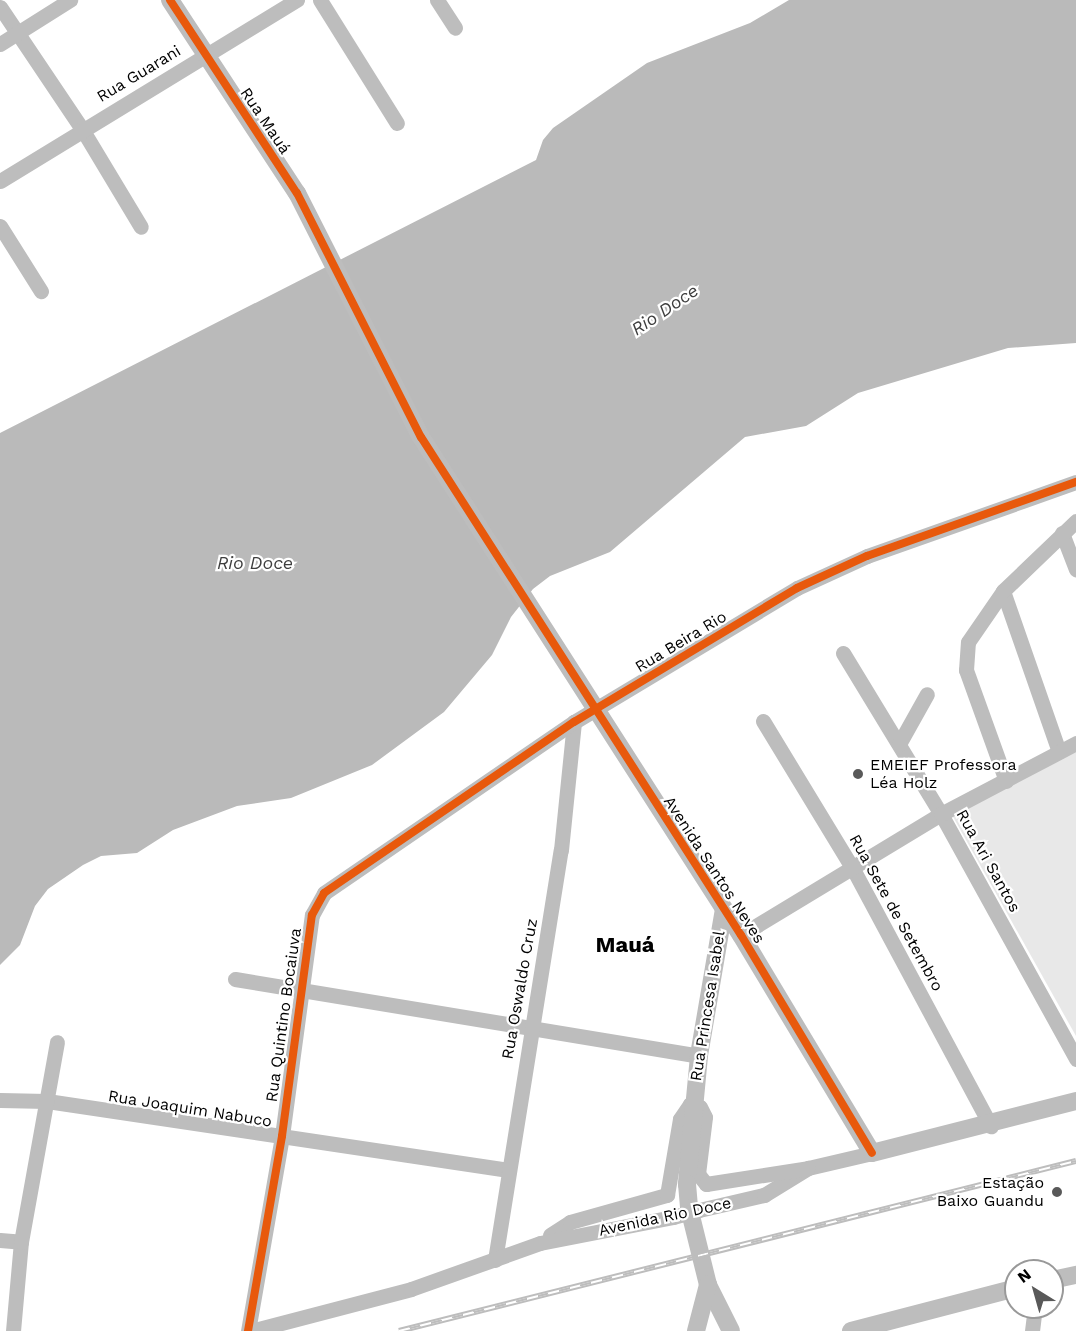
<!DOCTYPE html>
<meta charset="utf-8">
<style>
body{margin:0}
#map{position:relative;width:1076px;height:1331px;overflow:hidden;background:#fff;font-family:"Work Sans",sans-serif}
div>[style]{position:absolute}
.green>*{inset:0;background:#e8e8e8}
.water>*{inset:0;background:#bababa}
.minor>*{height:15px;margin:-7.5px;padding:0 7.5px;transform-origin:7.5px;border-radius:7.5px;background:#bdbdbd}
.tertiary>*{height:18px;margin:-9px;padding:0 9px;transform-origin:9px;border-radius:9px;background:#bdbdbd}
.rail>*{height:6px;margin-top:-3px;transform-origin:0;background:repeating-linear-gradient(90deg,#fff 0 11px,#bdbdbd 0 22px);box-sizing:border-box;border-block:2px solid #bdbdbd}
.minor-bridge>*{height:15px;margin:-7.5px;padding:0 7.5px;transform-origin:7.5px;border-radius:7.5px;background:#bdbdbd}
.cycleway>*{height:8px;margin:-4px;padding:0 4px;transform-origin:4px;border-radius:4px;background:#e8590c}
.dots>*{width:16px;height:16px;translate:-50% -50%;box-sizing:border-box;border:3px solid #fff;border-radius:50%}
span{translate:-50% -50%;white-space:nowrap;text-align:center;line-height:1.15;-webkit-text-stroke:4.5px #fff;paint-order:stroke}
.street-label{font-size:16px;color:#000}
.poi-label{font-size:16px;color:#000}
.left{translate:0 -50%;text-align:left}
.right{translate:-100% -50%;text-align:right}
.water-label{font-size:18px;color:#3e3e3e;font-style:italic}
.district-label{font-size:22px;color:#000;font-weight:700}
.north{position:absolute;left:1004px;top:1259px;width:60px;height:60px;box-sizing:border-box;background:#fff;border:2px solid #999;border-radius:50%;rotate:323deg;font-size:16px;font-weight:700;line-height:24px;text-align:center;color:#000}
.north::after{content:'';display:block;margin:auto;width:21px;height:27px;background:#595959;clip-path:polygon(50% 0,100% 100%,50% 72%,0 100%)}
</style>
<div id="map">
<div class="green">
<i style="clip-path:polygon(1076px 740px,1076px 1036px,952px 815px)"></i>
</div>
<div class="water">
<i style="clip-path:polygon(789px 0,1076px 0,1076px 343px,1008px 348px,858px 393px,806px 426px,745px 437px,610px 552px,550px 576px,533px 589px,511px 617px,492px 655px,444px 712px,372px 765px,291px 798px,237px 806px,173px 830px,137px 853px,101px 856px,83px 865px,48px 889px,35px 906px,20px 945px,0 965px,0 433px,536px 160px,543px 140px,553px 128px,647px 63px,750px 23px)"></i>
</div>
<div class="minor">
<i style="left:320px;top:0;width:145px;rotate:58deg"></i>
<i style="left:437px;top:0;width:33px;rotate:57deg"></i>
<i style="left:0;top:7px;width:147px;rotate:56.1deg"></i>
<i style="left:82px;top:129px;width:114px;rotate:59deg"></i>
<i style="left:0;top:44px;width:83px;rotate:-32.2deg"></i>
<i style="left:0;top:181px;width:348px;rotate:-31.4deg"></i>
<i style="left:0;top:226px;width:77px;rotate:57.8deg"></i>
<i style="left:1062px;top:533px;width:39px;rotate:69deg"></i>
<i style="left:1003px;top:591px;width:170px;rotate:70.8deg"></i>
<i style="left:843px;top:653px;width:188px;rotate:58.7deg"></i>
<i style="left:941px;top:814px;width:280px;rotate:61.1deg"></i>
<i style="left:763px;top:721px;width:173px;rotate:58.7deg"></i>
<i style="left:853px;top:869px;width:292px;rotate:61.8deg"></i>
<i style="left:899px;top:744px;width:57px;rotate:-60.8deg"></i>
<i style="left:1006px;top:781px;width:118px;rotate:-109.8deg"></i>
<i style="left:966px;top:670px;width:28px;rotate:-86deg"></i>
<i style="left:968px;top:642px;width:62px;rotate:-55.5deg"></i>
<i style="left:1003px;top:591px;width:101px;rotate:-43.8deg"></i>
<i style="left:741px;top:935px;width:234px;rotate:-31.2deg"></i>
<i style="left:941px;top:814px;width:153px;rotate:-27.7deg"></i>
<i style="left:235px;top:979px;width:470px;rotate:9.4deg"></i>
<i style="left:0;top:1100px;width:47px;rotate:1.2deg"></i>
<i style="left:47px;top:1101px;width:465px;rotate:8.5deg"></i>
<i style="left:699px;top:1210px;width:67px;rotate:-13deg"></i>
<i style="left:764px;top:1195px;width:52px;rotate:-31.5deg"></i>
<i style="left:808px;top:1168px;width:66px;rotate:-13.2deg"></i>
<i style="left:550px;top:1235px;width:24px;rotate:-33deg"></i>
<i style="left:570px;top:1222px;width:101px;rotate:-15.6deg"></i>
<i style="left:667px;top:1195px;width:77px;rotate:-80.3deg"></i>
<i style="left:680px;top:1119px;width:18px;rotate:-56deg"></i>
<i style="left:690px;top:1104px;width:10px;rotate:17deg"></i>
<i style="left:700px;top:1107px;width:11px;rotate:63deg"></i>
<i style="left:705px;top:1117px;width:57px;rotate:97deg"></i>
<i style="left:698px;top:1174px;width:13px;rotate:51deg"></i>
<i style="left:706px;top:1184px;width:103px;rotate:-8.9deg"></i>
<i style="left:0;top:1240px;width:21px;rotate:5deg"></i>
<i style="left:495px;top:1260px;width:415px;rotate:-80.9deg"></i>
<i style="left:561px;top:850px;width:129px;rotate:-84.2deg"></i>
<i style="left:13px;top:1331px;width:89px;rotate:-84.9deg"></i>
<i style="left:21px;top:1242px;width:203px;rotate:-79.8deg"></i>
<i style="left:248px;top:1331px;width:198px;rotate:-80.1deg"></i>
<i style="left:282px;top:1136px;width:223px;rotate:-82.3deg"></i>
<i style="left:312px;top:915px;width:25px;rotate:-61deg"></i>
<i style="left:324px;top:893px;width:303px;rotate:-34.4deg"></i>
<i style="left:574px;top:722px;width:260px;rotate:-31deg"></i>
<i style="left:797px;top:588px;width:77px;rotate:-24.6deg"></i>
<i style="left:867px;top:556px;width:222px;rotate:-19.5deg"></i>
<i style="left:251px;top:1331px;width:165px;rotate:-14.7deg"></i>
<i style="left:411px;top:1289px;width:137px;rotate:-19.6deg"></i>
<i style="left:540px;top:1243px;width:136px;rotate:-11.1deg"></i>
<i style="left:1032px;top:1331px;width:24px;rotate:-83deg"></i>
</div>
<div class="tertiary">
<i style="left:170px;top:0;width:231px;rotate:56.7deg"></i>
<i style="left:297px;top:193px;width:274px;rotate:63.1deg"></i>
<i style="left:421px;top:437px;width:592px;rotate:57.28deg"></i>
<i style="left:741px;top:935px;width:254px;rotate:59deg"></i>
<i style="left:872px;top:1153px;width:211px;rotate:-14.3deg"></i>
<i style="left:724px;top:909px;width:149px;rotate:99.7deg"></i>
<i style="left:699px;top:1056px;width:129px;rotate:95.4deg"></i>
<i style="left:687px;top:1184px;width:24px;rotate:85deg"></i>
<i style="left:689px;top:1208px;width:79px;rotate:76.1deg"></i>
<i style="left:708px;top:1285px;width:51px;rotate:63.4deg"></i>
<i style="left:1052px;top:1280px;width:25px;rotate:-12deg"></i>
<i style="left:696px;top:1331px;width:48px;rotate:-75.4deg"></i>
<i style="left:851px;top:1331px;width:171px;rotate:-14.6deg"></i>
</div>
<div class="rail">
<i style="left:399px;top:1331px;width:698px;rotate:-14.1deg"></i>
</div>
<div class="minor-bridge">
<i style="left:673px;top:1217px;width:27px;rotate:-15deg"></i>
</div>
<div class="cycleway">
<i style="left:170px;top:0;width:231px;rotate:56.7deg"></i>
<i style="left:297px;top:193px;width:274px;rotate:63.1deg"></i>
<i style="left:421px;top:437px;width:592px;rotate:57.28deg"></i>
<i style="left:741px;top:935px;width:254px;rotate:59deg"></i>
<i style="left:248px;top:1331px;width:198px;rotate:-80.1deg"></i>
<i style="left:282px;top:1136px;width:223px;rotate:-82.3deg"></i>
<i style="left:312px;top:915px;width:25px;rotate:-61deg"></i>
<i style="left:324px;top:893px;width:303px;rotate:-34.4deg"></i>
<i style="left:574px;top:722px;width:260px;rotate:-31deg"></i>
<i style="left:797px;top:588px;width:77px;rotate:-24.6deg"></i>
<i style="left:867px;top:556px;width:222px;rotate:-19.5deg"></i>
</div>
<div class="dots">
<i style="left:858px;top:774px;background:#595959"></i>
<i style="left:1057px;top:1192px;background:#595959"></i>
</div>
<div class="street-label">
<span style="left:139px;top:74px;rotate:-31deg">Rua Guarani</span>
<span style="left:265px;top:121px;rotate:56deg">Rua Mauá</span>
<span style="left:681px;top:642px;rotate:-31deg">Rua Beira Rio</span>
<span style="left:988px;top:861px;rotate:61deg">Rua Ari Santos</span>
<span style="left:714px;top:870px;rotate:57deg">Avenida Santos Neves</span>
<span style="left:896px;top:913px;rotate:61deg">Rua Sete de Setembro</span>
<span style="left:520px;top:989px;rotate:-80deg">Rua Oswaldo Cruz</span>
<span style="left:708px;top:1006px;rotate:-81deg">Rua Princesa Isabel</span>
<span style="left:284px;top:1015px;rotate:-82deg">Rua Quintino Bocaiuva</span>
<span style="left:190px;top:1109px;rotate:9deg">Rua Joaquim Nabuco</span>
<span style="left:665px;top:1217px;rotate:-12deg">Avenida Rio Doce</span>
</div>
<div class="poi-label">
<span class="left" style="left:870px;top:774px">EMEIEF Professora<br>Léa Holz</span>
<span class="right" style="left:1044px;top:1192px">Estação<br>Baixo Guandu</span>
</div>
<div class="water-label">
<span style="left:665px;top:310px;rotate:-34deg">Rio Doce</span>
<span style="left:255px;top:563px">Rio Doce</span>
</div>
<div class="district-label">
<span style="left:625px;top:945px">Mauá</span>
</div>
<div class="north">N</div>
</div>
